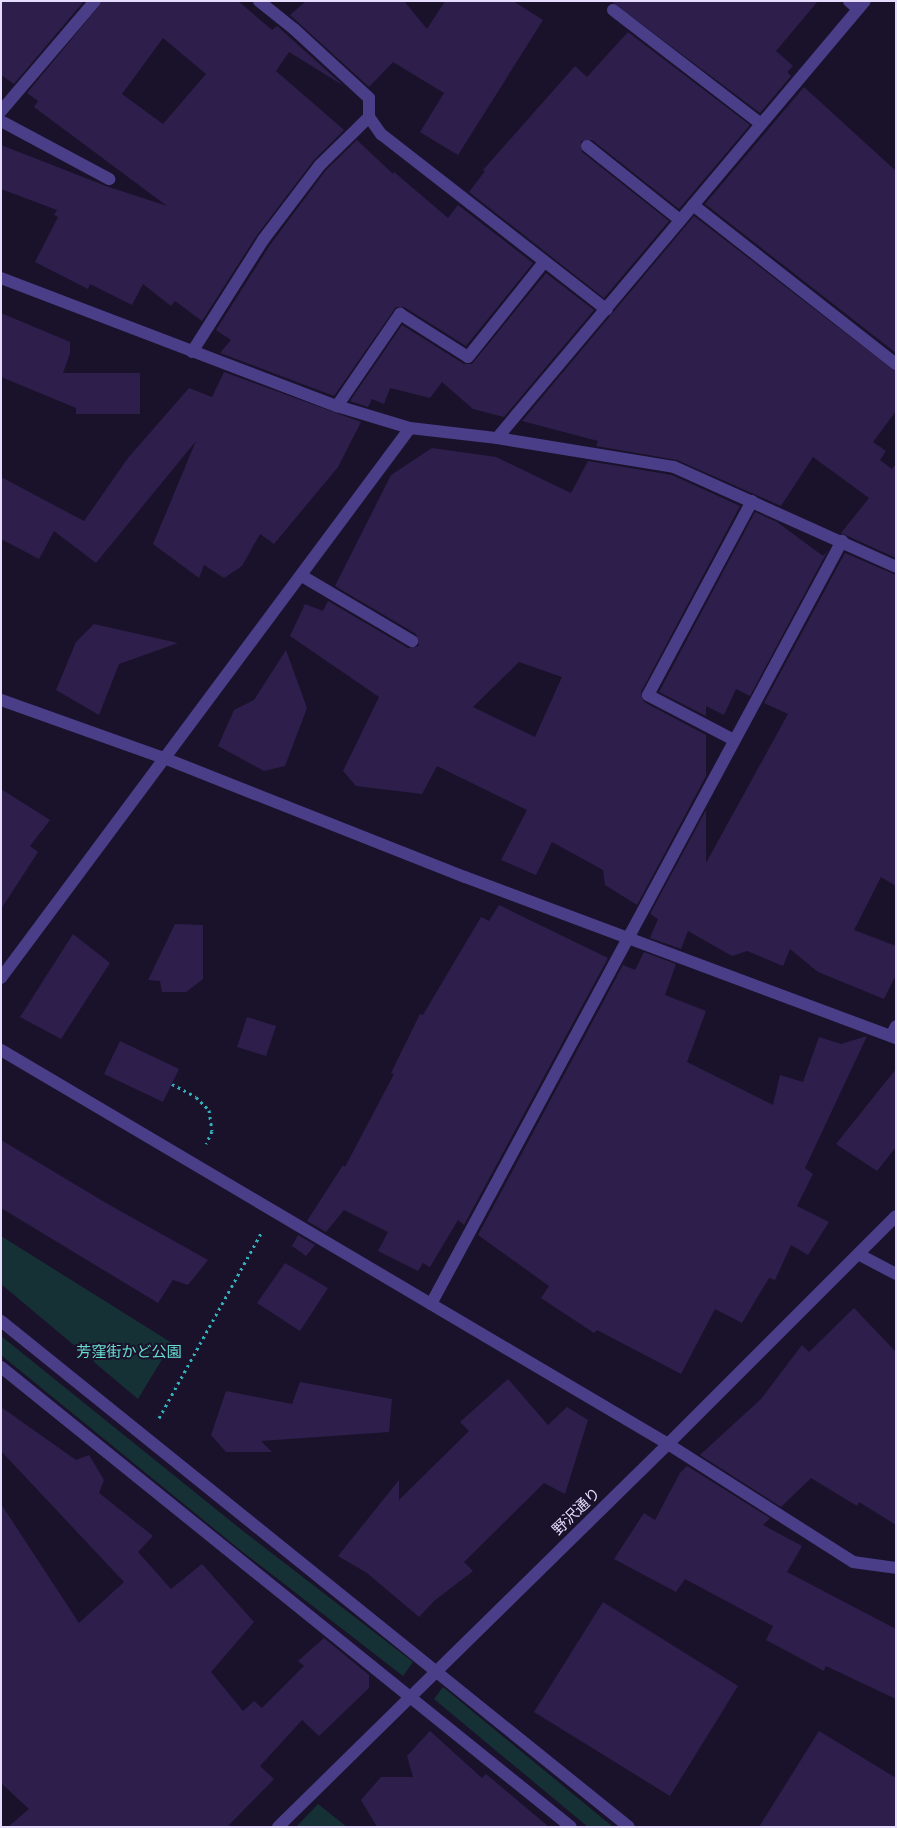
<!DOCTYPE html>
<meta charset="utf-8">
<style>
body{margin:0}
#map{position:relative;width:897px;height:1828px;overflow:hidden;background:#1a122b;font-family:"Golos Text","Noto Sans JP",sans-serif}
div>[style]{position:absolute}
.green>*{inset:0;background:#153135}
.building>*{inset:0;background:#2e1e4b}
.path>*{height:3px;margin-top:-1.5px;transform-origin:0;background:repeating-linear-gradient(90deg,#33b0bb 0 2.5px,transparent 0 6.5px)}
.service>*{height:12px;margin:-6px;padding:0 6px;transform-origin:6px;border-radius:6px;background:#4b3e89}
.minor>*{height:12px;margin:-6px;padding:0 6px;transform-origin:6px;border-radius:6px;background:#4b3e89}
.tertiary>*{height:12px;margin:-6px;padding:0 6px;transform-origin:6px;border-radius:6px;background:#4b3e89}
span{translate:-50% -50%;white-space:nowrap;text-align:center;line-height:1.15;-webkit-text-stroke:4px #1a122b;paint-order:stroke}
.park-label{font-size:15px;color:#68dfd2}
.street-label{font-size:15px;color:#e5dcfe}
.frame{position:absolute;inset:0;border:2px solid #e5dcfe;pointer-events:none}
</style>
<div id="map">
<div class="green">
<i style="clip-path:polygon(1px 1236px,172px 1343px,138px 1399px,1px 1284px)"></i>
<i style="clip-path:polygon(1px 1336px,243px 1531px,413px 1662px,403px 1676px,239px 1549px,1px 1355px)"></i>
<i style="clip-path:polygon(443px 1687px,613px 1827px,588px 1827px,434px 1699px)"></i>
<i style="clip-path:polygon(318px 1804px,347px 1827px,296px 1827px)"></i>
</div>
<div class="building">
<i style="clip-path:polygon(1px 1px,84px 1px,14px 84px,1px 75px)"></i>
<i style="clip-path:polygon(evenodd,103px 1px,238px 1px,272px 30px,277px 26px,344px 86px,289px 52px,276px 71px,344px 130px,314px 160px,257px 235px,202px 321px,175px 301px,171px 306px,143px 284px,132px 305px,90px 284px,88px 289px,35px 262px,58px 217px,54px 215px,57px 210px,1px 189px,1px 145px,106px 186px,167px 206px,34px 107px,38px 101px,27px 93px,103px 1px,163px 38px,206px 74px,163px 124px,122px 94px,163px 38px)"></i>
<i style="clip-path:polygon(306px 1px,404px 1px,427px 29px,445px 1px,513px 1px,543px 20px,458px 155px,420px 132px,444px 93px,393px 62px,369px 87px,290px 15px)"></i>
<i style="clip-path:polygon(611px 1px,818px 1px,776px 51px,793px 66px,787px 72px,791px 76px,760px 113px)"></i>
<i style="clip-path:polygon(628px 32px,750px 125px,679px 209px,592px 140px,581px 141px,582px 152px,669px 221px,604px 298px,469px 192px,485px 171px,483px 170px,575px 66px,587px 77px)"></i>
<i style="clip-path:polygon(804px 87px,896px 171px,896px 353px,705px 204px)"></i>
<i style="clip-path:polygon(357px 140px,393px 174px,394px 172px,448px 218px,458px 205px,533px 263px,466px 346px,404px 307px,396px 307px,334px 396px,220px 353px,231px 340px,216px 330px,270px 245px,326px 170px)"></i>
<i style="clip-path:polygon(694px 216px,896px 372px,896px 411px,873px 442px,886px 451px,880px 460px,892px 469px,896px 464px,896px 558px,841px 533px,869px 498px,813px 457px,781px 506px,677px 460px,596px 446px,598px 441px,522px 421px)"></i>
<i style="clip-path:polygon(546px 273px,594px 310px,504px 417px,473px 409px,442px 382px,430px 398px,390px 388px,384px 404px,372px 399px,368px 407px,350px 401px,402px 325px,464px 364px,472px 364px)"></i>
<i style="clip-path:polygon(1px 313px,70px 342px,70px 353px,63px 373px,140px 373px,140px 414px,76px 414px,76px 408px,1px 377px)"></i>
<i style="clip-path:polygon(224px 372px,361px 422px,338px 467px,274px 544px,260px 534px,242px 566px,224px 578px,204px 565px,199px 578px,153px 544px,196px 441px,96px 563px,54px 531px,39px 559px,1px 539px,1px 477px,84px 521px,128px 458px,189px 388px,212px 397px)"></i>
<i style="clip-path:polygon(evenodd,432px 448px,496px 457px,571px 493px,588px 461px,672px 475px,740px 506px,641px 692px,644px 702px,706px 735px,706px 776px,637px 905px,605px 885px,603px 870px,552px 842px,536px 875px,501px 860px,527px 810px,437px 766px,422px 794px,356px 786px,343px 771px,379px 697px,290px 636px,305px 604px,323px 611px,328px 601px,408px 648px,419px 646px,416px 634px,335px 586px,391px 475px,432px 448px,519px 662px,562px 677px,535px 737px,473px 707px,519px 662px)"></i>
<i style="clip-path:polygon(755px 512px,777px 522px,823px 556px,828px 550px,750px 696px,736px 689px,724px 715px,706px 706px,706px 716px,659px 692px)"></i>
<i style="clip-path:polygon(845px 553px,896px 575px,896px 886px,881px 877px,854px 930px,896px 946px,896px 975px,884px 999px,818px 972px,790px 949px,783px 966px,747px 951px,732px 956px,688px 931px,681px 949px,650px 938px,658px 919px,650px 914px,706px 810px,706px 863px,788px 714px,764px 703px)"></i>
<i style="clip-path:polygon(94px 624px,178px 643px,119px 664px,99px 715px,56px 690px,76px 642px)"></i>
<i style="clip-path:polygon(286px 650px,307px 708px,285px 766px,264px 771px,218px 746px,234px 710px,254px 700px)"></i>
<i style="clip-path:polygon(1px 789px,50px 820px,30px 846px,38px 852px,1px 909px)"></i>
<i style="clip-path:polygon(499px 905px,608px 958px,464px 1225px,458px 1220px,430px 1267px,423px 1263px,418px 1271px,378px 1251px,388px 1232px,344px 1210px,326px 1232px,307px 1221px,343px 1165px,345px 1167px,394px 1074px,391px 1073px,420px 1014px,423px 1015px,481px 917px,489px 921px)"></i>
<i style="clip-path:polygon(175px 924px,203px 925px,203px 979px,186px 992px,162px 992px,160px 981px,148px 980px)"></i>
<i style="clip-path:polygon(73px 934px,110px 963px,61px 1039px,20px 1017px)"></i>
<i style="clip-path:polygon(644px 952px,676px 964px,665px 995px,706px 1011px,687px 1062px,773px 1105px,780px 1075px,803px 1082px,819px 1037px,841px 1044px,867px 1036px,805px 1168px,813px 1174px,797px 1206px,829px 1222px,808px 1255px,791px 1245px,775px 1280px,769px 1278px,742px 1323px,715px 1309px,681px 1374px,597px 1330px,594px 1333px,541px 1298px,549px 1286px,478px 1235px,623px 965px,635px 970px)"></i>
<i style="clip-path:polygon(247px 1017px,276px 1026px,266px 1056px,237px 1047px)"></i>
<i style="clip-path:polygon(120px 1041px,179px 1069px,163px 1102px,104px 1074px)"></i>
<i style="clip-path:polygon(896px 1069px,896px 1147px,877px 1171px,836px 1144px)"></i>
<i style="clip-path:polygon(1px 1140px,106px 1203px,208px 1260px,188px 1285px,173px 1280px,158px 1303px,1px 1208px)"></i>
<i style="clip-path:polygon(298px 1235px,315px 1245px,306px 1256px,292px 1246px)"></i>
<i style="clip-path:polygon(285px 1263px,328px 1288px,300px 1331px,257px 1303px)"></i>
<i style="clip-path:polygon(854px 1308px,896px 1352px,896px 1525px,859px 1502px,857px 1506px,811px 1478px,781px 1507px,700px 1455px,761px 1399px,802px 1345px,809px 1352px)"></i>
<i style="clip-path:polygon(508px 1379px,548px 1425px,567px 1407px,588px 1420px,565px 1494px,544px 1483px,464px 1562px,473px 1571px,434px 1601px,419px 1617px,367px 1573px,338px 1556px,399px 1480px,399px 1500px,469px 1431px,460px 1422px)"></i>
<i style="clip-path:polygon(300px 1382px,392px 1399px,389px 1432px,261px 1441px,272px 1452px,226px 1452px,211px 1435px,226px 1391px,292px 1404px)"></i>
<i style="clip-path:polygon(1px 1407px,76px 1460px,89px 1455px,104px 1480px,99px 1493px,153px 1536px,138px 1552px,171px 1589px,202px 1564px,254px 1622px,211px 1672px,243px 1711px,254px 1701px,262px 1708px,304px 1666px,298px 1661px,324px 1638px,369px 1675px,369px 1688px,319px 1736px,302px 1720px,260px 1766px,274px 1779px,227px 1827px,8px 1827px,29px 1809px,1px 1783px,1px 1504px,79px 1623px,124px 1582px,1px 1451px)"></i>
<i style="clip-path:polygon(687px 1466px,770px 1518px,763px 1525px,802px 1546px,787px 1572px,896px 1629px,896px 1699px,826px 1666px,824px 1671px,766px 1640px,773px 1626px,685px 1579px,676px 1592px,614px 1559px,644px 1513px,655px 1520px,680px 1473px)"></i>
<i style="clip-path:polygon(603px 1602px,738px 1686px,670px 1796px,534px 1712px)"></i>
<i style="clip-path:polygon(430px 1731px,482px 1778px,486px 1774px,549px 1827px,377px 1827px,361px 1800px,381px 1777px,413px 1777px,407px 1756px)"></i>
<i style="clip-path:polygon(819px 1731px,896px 1778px,896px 1827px,759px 1827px)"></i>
</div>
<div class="path">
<i style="left:172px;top:1084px;width:27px;rotate:28deg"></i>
<i style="left:196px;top:1097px;width:18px;rotate:45deg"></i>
<i style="left:209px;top:1110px;width:21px;rotate:82deg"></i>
<i style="left:212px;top:1131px;width:14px;rotate:115deg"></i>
<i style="left:159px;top:1418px;width:211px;rotate:-61.1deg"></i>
</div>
<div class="service">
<i style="left:259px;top:1px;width:45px;rotate:38.7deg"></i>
<i style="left:294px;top:29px;width:102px;rotate:42.6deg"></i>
<i style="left:369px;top:98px;width:19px;rotate:90deg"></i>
<i style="left:369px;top:117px;width:21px;rotate:55deg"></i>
<i style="left:381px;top:134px;width:286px;rotate:37.9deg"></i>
<i style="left:849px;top:1px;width:12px;rotate:42deg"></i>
<i style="left:613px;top:10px;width:187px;rotate:37.6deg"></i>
<i style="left:1px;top:111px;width:145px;rotate:-49.5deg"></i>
<i style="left:1px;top:121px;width:123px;rotate:28.2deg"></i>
<i style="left:587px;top:146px;width:119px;rotate:38.5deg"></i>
<i style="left:693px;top:205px;width:258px;rotate:38.1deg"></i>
<i style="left:192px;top:352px;width:133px;rotate:-57.6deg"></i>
<i style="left:263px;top:240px;width:94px;rotate:-52.8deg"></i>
<i style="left:320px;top:165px;width:69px;rotate:-44.4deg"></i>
<i style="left:337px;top:406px;width:112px;rotate:-55.6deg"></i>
<i style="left:400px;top:314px;width:80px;rotate:32.3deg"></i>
<i style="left:468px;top:357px;width:122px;rotate:-51.3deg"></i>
<i style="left:302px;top:576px;width:128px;rotate:30.6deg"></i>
<i style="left:734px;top:740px;width:97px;rotate:-152.4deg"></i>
<i style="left:648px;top:695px;width:220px;rotate:-61.8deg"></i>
<i style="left:891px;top:1036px;width:11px;rotate:-63deg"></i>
<i style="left:858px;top:1254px;width:43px;rotate:27.8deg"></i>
</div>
<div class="minor">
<i style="left:1px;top:278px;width:360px;rotate:20.9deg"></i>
<i style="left:337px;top:406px;width:76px;rotate:16.8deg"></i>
<i style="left:410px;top:428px;width:88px;rotate:6.6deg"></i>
<i style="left:497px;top:438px;width:179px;rotate:9.3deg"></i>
<i style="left:674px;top:467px;width:243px;rotate:24.2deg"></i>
<i style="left:497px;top:438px;width:571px;rotate:-49.9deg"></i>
<i style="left:1px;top:700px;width:173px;rotate:19.6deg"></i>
<i style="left:164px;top:758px;width:324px;rotate:21.6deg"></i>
<i style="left:465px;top:877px;width:460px;rotate:20.5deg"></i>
<i style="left:1px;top:978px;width:685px;rotate:-53.36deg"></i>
<i style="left:1px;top:1050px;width:775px;rotate:30.57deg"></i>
<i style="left:668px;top:1444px;width:219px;rotate:32.5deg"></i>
<i style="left:853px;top:1562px;width:43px;rotate:7.9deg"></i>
<i style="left:431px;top:1304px;width:867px;rotate:-61.69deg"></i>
<i style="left:1px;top:1321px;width:806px;rotate:38.86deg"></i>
<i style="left:1px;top:1367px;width:732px;rotate:38.9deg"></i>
</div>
<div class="tertiary">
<i style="left:278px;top:1827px;width:547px;rotate:-44.48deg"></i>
<i style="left:668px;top:1444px;width:322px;rotate:-45deg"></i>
</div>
<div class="park-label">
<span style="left:129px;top:1352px">芳窪街かど公園</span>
</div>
<div class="street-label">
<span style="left:576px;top:1511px;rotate:-44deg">野沢通り</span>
</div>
<div class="frame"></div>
</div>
